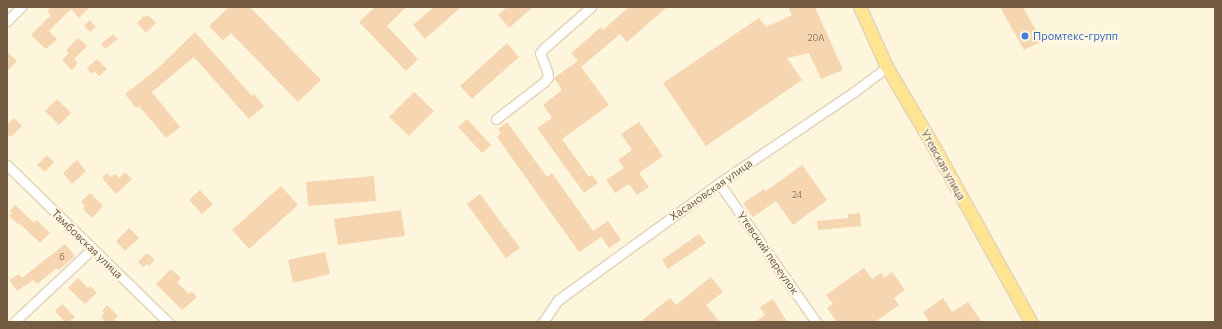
<!DOCTYPE html>
<meta charset="utf-8">
<style>
body{margin:0}
#map{position:relative;width:1222px;height:329px;overflow:hidden;background:#fef6dc;font-family:Commissioner,sans-serif}
div>[style]{position:absolute}
.building>*{inset:0;background:#f6d6b1}
.roads{filter:drop-shadow(1px 0 #e2d2b8) drop-shadow(-1px 0 #e2d2b8) drop-shadow(0 1px #e2d2b8) drop-shadow(0 -1px #e2d2b8)}
.minor>*{height:9px;margin:-4.5px;padding:0 4.5px;transform-origin:4.5px;border-radius:4.5px;background:#fff}
.major>*{height:12px;margin:-6px;padding:0 6px;transform-origin:6px;border-radius:6px;background:#ffe592}
.dots>*{width:11px;height:11px;translate:-50% -50%;box-sizing:border-box;border:2px solid #fff8e4;border-radius:50%}
span{translate:-50% -50%;white-space:nowrap;text-align:center;line-height:1.15;-webkit-text-stroke:3.5px #fff8e4;paint-order:stroke}
.number-label{font-size:9px;color:#947a5e}
.number-label span{-webkit-text-stroke-width:0}
.shop-label{font-size:11px;color:#366cbe}
.left{translate:0 -50%;text-align:left}
.street-label{font-size:11px;color:#745c43}
.frame{position:absolute;inset:0;border:8px solid #745c43;pointer-events:none}
</style>
<div id="map">
<div class="building">
<i style="clip-path:polygon(51px 7px,90px 7px,79px 18px,71px 9px,49px 31px,57px 39px,46px 49px,31px 35px,51px 15px,47px 11px)"></i>
<i style="clip-path:polygon(229px 7px,250px 7px,321px 80px,298px 102px,231px 33px,223px 41px,209px 26px)"></i>
<i style="clip-path:polygon(375px 7px,406px 7px,387px 26px,418px 59px,406px 71px,359px 22px)"></i>
<i style="clip-path:polygon(434px 7px,461px 7px,425px 39px,413px 25px)"></i>
<i style="clip-path:polygon(507px 7px,533px 7px,509px 28px,498px 15px)"></i>
<i style="clip-path:polygon(629px 7px,667px 7px,627px 42px,620px 34px,581px 67px,609px 105px,562px 139px,589px 177px,592px 175px,598px 183px,584px 193px,537px 128px,552px 118px,543px 105px,562px 90px,554px 78px,578px 61px,571px 53px,601px 27px,603px 30px)"></i>
<i style="clip-path:polygon(788px 7px,815px 7px,843px 70px,821px 79px,809px 53px,787px 58px,802px 80px,706px 146px,663px 83px,759px 18px,766px 27px,792px 15px)"></i>
<i style="clip-path:polygon(1000px 7px,1023px 7px,1042px 41px,1024px 50px)"></i>
<i style="clip-path:polygon(148px 15px,156px 23px,146px 33px,137px 23px,144px 16px,146px 17px)"></i>
<i style="clip-path:polygon(90px 20px,96px 27px,90px 32px,84px 26px)"></i>
<i style="clip-path:polygon(195px 32px,252px 96px,254px 94px,264px 106px,249px 119px,194px 57px,152px 92px,180px 127px,166px 138px,139px 106px,136px 108px,125px 94px,156px 70px)"></i>
<i style="clip-path:polygon(113px 34px,118px 39px,105px 49px,101px 44px)"></i>
<i style="clip-path:polygon(78px 38px,87px 46px,74px 59px,78px 63px,72px 70px,62px 60px,69px 53px,66px 50px)"></i>
<i style="clip-path:polygon(507px 43px,519px 57px,472px 99px,460px 86px)"></i>
<i style="clip-path:polygon(7px 52px,17px 61px,7px 71px)"></i>
<i style="clip-path:polygon(97px 59px,107px 69px,99px 76px,94px 71px,91px 74px,87px 68px)"></i>
<i style="clip-path:polygon(414px 92px,434px 111px,409px 136px,389px 117px)"></i>
<i style="clip-path:polygon(57px 99px,71px 113px,59px 125px,45px 111px)"></i>
<i style="clip-path:polygon(14px 118px,22px 126px,11px 137px,7px 134px,7px 125px)"></i>
<i style="clip-path:polygon(467px 119px,491px 145px,482px 153px,458px 127px)"></i>
<i style="clip-path:polygon(507px 122px,547px 177px,552px 173px,593px 231px,608px 221px,621px 240px,609px 248px,601px 237px,579px 252px,497px 137px,501px 133px,498px 129px)"></i>
<i style="clip-path:polygon(639px 122px,663px 156px,639px 173px,649px 187px,637px 195px,629px 184px,615px 193px,606px 180px,624px 168px,618px 160px,632px 150px,621px 134px)"></i>
<i style="clip-path:polygon(47px 155px,54px 162px,45px 172px,37px 165px)"></i>
<i style="clip-path:polygon(77px 160px,86px 171px,72px 184px,63px 173px)"></i>
<i style="clip-path:polygon(802px 165px,827px 200px,793px 225px,776px 201px,753px 217px,743px 203px,764px 189px,766px 191px)"></i>
<i style="clip-path:polygon(125px 172px,132px 179px,116px 194px,102px 178px,107px 173px,111px 177px,115px 174px,119px 178px)"></i>
<i style="clip-path:polygon(374px 176px,376px 201px,308px 206px,306px 182px)"></i>
<i style="clip-path:polygon(281px 186px,298px 205px,249px 249px,232px 230px)"></i>
<i style="clip-path:polygon(200px 190px,213px 204px,202px 214px,189px 200px)"></i>
<i style="clip-path:polygon(90px 193px,103px 206px,92px 218px,83px 209px,85px 206px,81px 202px)"></i>
<i style="clip-path:polygon(480px 194px,520px 248px,506px 258px,467px 204px)"></i>
<i style="clip-path:polygon(15px 205px,34px 223px,37px 220px,50px 233px,40px 243px,20px 224px,19px 225px,9px 216px,12px 213px,10px 211px)"></i>
<i style="clip-path:polygon(401px 210px,405px 236px,338px 245px,334px 219px)"></i>
<i style="clip-path:polygon(860px 213px,861px 226px,818px 230px,817px 221px,848px 218px,848px 214px)"></i>
<i style="clip-path:polygon(129px 228px,139px 238px,125px 251px,116px 241px)"></i>
<i style="clip-path:polygon(699px 234px,706px 243px,668px 269px,662px 260px)"></i>
<i style="clip-path:polygon(65px 244px,75px 256px,59px 270px,57px 268px,37px 284px,33px 280px,17px 291px,9px 280px,19px 274px,22px 278px)"></i>
<i style="clip-path:polygon(325px 252px,330px 274px,293px 283px,288px 260px)"></i>
<i style="clip-path:polygon(147px 253px,155px 260px,149px 266px,147px 264px,143px 267px,138px 262px)"></i>
<i style="clip-path:polygon(864px 268px,872px 279px,881px 273px,884px 278px,892px 272px,905px 290px,894px 298px,899px 305px,875px 322px,837px 322px,827px 308px,833px 304px,826px 295px)"></i>
<i style="clip-path:polygon(171px 269px,181px 278px,177px 282px,189px 294px,192px 291px,197px 297px,182px 310px,156px 284px)"></i>
<i style="clip-path:polygon(711px 277px,723px 292px,706px 305px,720px 322px,640px 322px,670px 298px,676px 305px)"></i>
<i style="clip-path:polygon(78px 278px,88px 288px,90px 286px,97px 293px,85px 304px,68px 288px)"></i>
<i style="clip-path:polygon(943px 298px,952px 312px,968px 302px,982px 322px,929px 322px,923px 312px)"></i>
<i style="clip-path:polygon(773px 299px,787px 322px,754px 322px,765px 315px,760px 307px)"></i>
<i style="clip-path:polygon(62px 304px,75px 317px,69px 322px,65px 322px,55px 311px)"></i>
<i style="clip-path:polygon(107px 305px,118px 316px,113px 322px,106px 322px,101px 317px,104px 313px,102px 311px)"></i>
</div>
<div class="roads">
<div class="minor">
<i style="left:7px;top:21px;width:20px;rotate:-45deg"></i>
<i style="left:496px;top:119px;width:61px;rotate:-37.6deg"></i>
<i style="left:544px;top:82px;width:6px;rotate:-51deg"></i>
<i style="left:548px;top:77px;width:6px;rotate:-99deg"></i>
<i style="left:547px;top:71px;width:19px;rotate:-111deg"></i>
<i style="left:540px;top:53px;width:5px;rotate:-53deg"></i>
<i style="left:543px;top:49px;width:64px;rotate:-41.2deg"></i>
<i style="left:7px;top:165px;width:225px;rotate:44.3deg"></i>
<i style="left:719px;top:183px;width:169px;rotate:55.1deg"></i>
<i style="left:14px;top:322px;width:107px;rotate:-43.1deg"></i>
<i style="left:543px;top:322px;width:27px;rotate:-56deg"></i>
<i style="left:558px;top:300px;width:199px;rotate:-36deg"></i>
<i style="left:719px;top:183px;width:163px;rotate:-34deg"></i>
<i style="left:854px;top:92px;width:41px;rotate:-37.1deg"></i>
</div>
<div class="major">
<i style="left:860px;top:7px;width:66px;rotate:65.8deg"></i>
<i style="left:887px;top:67px;width:91px;rotate:59.5deg"></i>
<i style="left:933px;top:145px;width:202px;rotate:61deg"></i>
</div>
</div>
<div class="dots">
<i style="left:1025px;top:36px;background:#3f7fe0"></i>
</div>
<div class="number-label">
<span style="left:816px;top:38px">20А</span>
<span style="left:797px;top:195px">24</span>
<span style="left:62px;top:257px">6</span>
</div>
<div class="shop-label">
<span class="left" style="left:1033px;top:36px">Промтекс-групп</span>
</div>
<div class="street-label">
<span style="left:943px;top:165px;rotate:61deg">Утевская улица</span>
<span style="left:711px;top:190px;rotate:-35deg">Хасановская улица</span>
<span style="left:87px;top:244px;rotate:44deg">Тамбовская улица</span>
<span style="left:768px;top:253px;rotate:55deg">Утевский переулок</span>
</div>
<div class="frame"></div>
</div>
